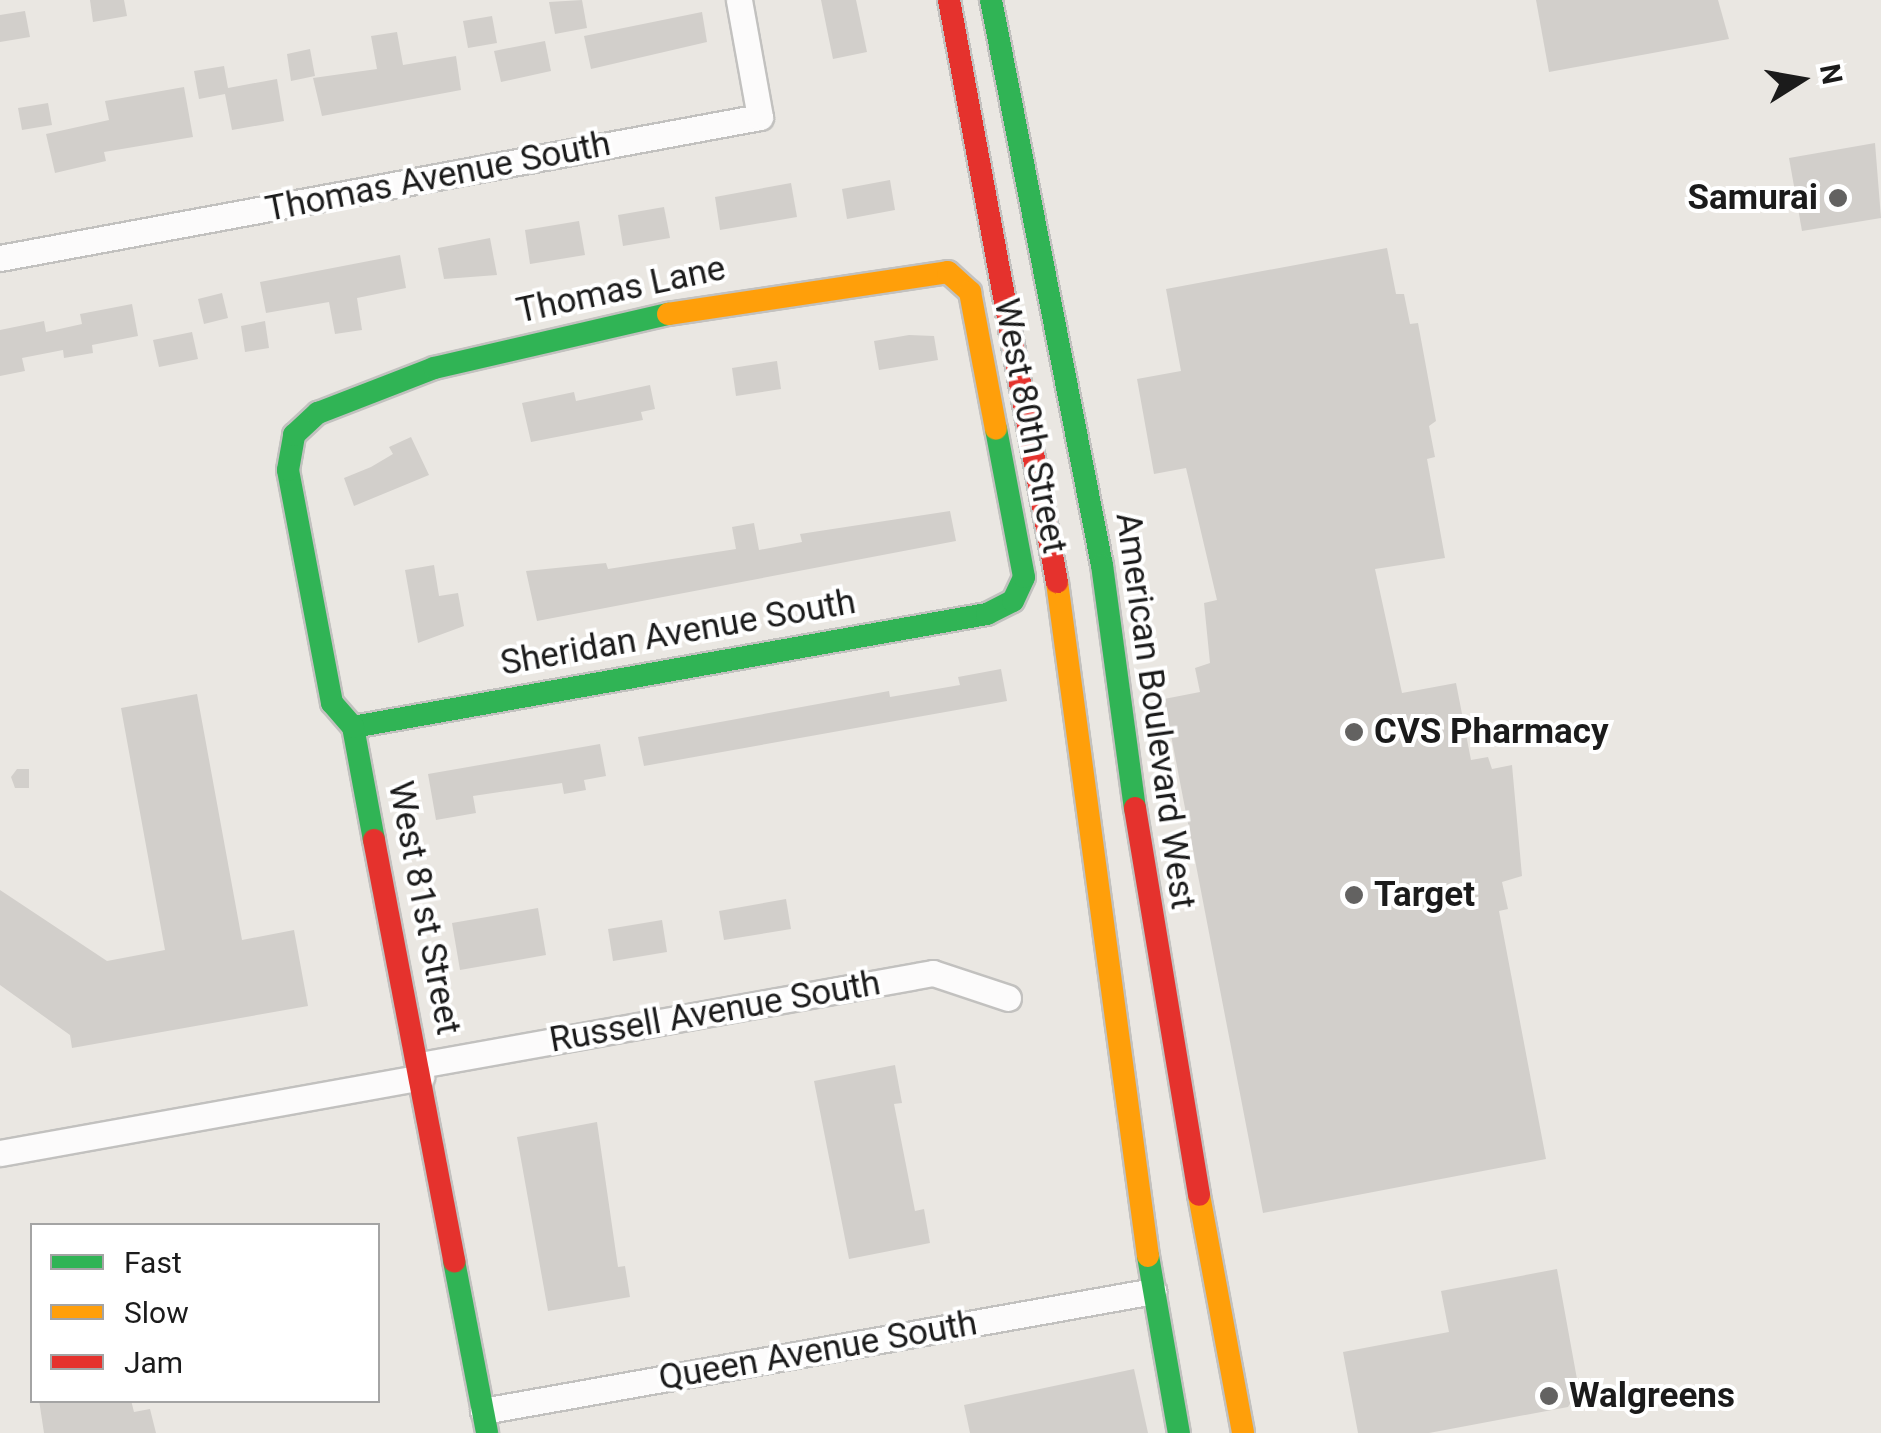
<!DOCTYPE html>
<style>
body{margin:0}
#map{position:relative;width:1881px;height:1433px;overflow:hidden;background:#eae7e2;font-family:Roboto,sans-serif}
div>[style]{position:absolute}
.building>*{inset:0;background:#d2cfcb}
.roads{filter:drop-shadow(2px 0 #c2c1bf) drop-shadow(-2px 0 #c2c1bf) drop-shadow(0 2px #c2c1bf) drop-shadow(0 -2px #c2c1bf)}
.street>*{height:25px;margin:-12.5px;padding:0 12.5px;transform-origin:12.5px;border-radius:12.5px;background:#fcfbfb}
.fast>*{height:22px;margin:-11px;padding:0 11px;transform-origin:11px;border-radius:11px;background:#30b455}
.slow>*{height:22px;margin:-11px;padding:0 11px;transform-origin:11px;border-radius:11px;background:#ff9f0a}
.jam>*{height:22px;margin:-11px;padding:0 11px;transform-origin:11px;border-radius:11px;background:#e5322d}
.dots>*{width:28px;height:28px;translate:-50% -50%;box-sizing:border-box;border:5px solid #fff;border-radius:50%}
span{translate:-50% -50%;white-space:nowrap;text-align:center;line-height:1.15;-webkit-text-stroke:8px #fff;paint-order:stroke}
.street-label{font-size:35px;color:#1b1b1b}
.poi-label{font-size:35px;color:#1b1b1b;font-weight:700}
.right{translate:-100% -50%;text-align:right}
.left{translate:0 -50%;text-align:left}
.legend{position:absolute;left:30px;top:1223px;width:350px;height:180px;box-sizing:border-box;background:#fff;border:2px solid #a4a4a4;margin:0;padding:12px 18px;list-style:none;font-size:30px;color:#1b1b1b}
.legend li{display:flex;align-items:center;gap:20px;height:50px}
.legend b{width:50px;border:2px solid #a4a4a4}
.north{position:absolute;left:1751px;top:30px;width:100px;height:100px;-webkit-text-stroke:8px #fff;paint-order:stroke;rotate:79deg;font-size:28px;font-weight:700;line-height:40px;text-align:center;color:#1b1b1b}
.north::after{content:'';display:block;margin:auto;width:35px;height:45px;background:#1b1b1b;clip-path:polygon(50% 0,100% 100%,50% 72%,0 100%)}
</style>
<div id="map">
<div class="building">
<i style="clip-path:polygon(90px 0,124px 0,127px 16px,93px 22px)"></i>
<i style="clip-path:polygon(582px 0,587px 28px,555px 34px,549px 2px)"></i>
<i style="clip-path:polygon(821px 0,856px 0,867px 52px,833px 59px)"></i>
<i style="clip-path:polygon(1536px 0,1718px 0,1729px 39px,1549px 72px)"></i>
<i style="clip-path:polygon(25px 11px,30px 37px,0 42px,0 15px)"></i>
<i style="clip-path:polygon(702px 12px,707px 42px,591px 69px,584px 36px)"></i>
<i style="clip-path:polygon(492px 16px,497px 43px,468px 48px,463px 21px)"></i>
<i style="clip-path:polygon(397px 32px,403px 65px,456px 56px,461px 90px,322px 116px,313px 78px,377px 69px,371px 36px)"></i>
<i style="clip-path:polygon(545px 41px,551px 71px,501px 82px,494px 51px)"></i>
<i style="clip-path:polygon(310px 49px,315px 76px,291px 81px,287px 54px)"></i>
<i style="clip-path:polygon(224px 66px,228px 88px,277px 79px,284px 121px,232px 130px,225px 94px,199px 99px,194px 71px)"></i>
<i style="clip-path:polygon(184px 87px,193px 137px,104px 152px,106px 161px,55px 173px,46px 134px,109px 120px,105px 101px)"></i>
<i style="clip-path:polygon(48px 103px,52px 125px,22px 130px,18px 108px)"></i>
<i style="clip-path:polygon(1875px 143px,1881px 218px,1802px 231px,1789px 158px)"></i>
<i style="clip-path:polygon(890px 180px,895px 210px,847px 219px,842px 189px)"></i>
<i style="clip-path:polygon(791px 183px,797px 217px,720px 230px,715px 197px)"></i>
<i style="clip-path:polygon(664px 207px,670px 238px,623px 246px,618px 215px)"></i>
<i style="clip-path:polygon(579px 221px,585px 255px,530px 264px,525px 230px)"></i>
<i style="clip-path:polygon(490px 238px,497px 275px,444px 279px,438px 248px)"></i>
<i style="clip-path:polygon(1387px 248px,1396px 294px,1404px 294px,1410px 324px,1418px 323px,1436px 421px,1429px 426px,1435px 457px,1427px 459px,1445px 558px,1375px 569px,1402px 693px,1456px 683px,1471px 760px,1488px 757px,1492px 769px,1512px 765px,1522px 876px,1502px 882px,1508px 909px,1499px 911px,1546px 1159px,1263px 1213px,1164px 699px,1200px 692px,1195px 668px,1210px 663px,1204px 603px,1217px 600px,1186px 468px,1154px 474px,1137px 379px,1181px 371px,1166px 289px)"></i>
<i style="clip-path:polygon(400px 255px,406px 288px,357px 298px,362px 330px,335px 334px,329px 302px,266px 313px,260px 282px)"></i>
<i style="clip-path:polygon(222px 293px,228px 318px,204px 324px,198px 299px)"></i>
<i style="clip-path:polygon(132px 304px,138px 336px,92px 345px,93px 353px,64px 358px,63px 350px,22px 358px,25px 371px,0 376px,0 330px,44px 321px,46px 332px,82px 324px,80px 314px)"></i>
<i style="clip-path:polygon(265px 321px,269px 348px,245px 352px,241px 326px)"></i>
<i style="clip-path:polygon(192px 332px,198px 359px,159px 367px,153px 340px)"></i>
<i style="clip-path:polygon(909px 335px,934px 336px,938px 360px,879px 370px,874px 341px)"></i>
<i style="clip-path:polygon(777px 361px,781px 389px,736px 396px,732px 368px)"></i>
<i style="clip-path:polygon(650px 385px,655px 409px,641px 412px,643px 420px,531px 442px,522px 403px,574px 392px,576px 401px)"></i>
<i style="clip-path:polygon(411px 437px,429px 475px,354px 506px,344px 478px,371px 467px,393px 454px,389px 447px)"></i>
<i style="clip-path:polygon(950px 511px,956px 541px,537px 621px,526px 571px,606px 563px,608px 569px,736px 549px,732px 527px,754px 523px,759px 550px,802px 542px,800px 534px)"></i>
<i style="clip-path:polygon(434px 565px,439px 596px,458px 593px,464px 626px,418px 643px,405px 570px)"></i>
<i style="clip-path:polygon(1001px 669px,1007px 701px,644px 766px,638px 737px,889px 691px,890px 697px,960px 685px,958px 677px)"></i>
<i style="clip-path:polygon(197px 694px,242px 940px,294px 930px,308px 1006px,72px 1048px,70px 1035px,0 985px,0 890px,107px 961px,165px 950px,121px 708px)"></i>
<i style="clip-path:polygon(600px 744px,606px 776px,584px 780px,586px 790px,564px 794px,562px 783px,473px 796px,476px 813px,436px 820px,428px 774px)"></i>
<i style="clip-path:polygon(17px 769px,29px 769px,29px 788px,15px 788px,11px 777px)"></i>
<i style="clip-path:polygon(786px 899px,791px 929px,724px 940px,719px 911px)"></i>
<i style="clip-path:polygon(538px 908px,546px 955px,460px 970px,452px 923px)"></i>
<i style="clip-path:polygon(662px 920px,667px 952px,613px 961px,608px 929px)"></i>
<i style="clip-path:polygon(895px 1065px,902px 1103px,894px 1104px,915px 1211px,924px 1209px,930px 1243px,849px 1259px,814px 1081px)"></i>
<i style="clip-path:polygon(597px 1122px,618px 1267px,625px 1266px,630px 1297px,548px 1311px,517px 1137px)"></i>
<i style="clip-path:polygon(1557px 1269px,1579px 1390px,1568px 1407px,1429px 1433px,1358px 1433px,1343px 1352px,1449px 1332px,1441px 1291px)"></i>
<i style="clip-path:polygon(1134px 1369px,1148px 1433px,970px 1433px,964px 1405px)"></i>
<i style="clip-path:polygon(39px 1400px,131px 1400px,134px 1412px,150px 1409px,156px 1433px,44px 1433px)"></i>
</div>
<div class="roads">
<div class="street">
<i style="left:0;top:258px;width:773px;rotate:-10.51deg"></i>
<i style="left:760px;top:117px;width:119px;rotate:-100.2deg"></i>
<i style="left:420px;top:1065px;width:521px;rotate:-10.17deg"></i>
<i style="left:933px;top:973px;width:79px;rotate:18.4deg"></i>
<i style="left:0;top:1153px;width:428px;rotate:-10.2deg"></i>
<i style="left:483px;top:1411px;width:681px;rotate:-10.15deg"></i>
</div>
<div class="fast">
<i style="left:991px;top:0;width:576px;rotate:78.89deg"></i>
<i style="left:1102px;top:565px;width:245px;rotate:82.3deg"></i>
<i style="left:353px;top:727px;width:644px;rotate:-10.11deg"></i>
<i style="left:987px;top:614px;width:29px;rotate:-27deg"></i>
<i style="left:1013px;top:601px;width:26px;rotate:-65deg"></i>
<i style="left:1024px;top:577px;width:151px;rotate:-100.7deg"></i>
<i style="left:374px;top:840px;width:115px;rotate:-100.5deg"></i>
<i style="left:353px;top:727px;width:32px;rotate:-131deg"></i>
<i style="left:332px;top:703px;width:237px;rotate:-100.7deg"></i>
<i style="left:288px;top:470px;width:36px;rotate:-80deg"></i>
<i style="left:294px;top:435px;width:33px;rotate:-43deg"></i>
<i style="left:318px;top:413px;width:124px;rotate:-21.2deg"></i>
<i style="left:434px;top:368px;width:240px;rotate:-13deg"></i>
<i style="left:1148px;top:1256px;width:180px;rotate:80.1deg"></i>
<i style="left:454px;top:1261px;width:175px;rotate:79.1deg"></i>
</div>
<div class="slow">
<i style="left:668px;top:314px;width:283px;rotate:-8.5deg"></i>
<i style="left:948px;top:272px;width:30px;rotate:42deg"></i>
<i style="left:970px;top:292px;width:139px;rotate:79.3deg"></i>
<i style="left:1057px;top:582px;width:680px;rotate:82.31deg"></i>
<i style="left:1199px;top:1195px;width:242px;rotate:79.5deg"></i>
</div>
<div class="jam">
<i style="left:949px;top:0;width:592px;rotate:79.49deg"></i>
<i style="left:1135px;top:808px;width:392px;rotate:80.6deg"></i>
<i style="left:374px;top:840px;width:429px;rotate:79.2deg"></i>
</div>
</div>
<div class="dots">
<i style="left:1838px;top:198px;background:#636261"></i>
<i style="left:1354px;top:732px;background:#636261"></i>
<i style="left:1354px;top:895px;background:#636261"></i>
<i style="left:1549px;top:1396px;background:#636261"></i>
</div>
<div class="street-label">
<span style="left:438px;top:177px;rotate:-11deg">Thomas Avenue South</span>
<span style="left:621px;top:290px;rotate:-12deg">Thomas Lane</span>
<span style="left:1030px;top:426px;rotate:79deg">West 80th Street</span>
<span style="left:678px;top:633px;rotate:-10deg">Sheridan Avenue South</span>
<span style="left:1155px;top:711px;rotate:82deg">American Boulevard West</span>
<span style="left:424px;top:908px;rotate:79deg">West 81st Street</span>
<span style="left:715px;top:1012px;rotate:-10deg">Russell Avenue South</span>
<span style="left:818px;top:1351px;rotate:-10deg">Queen Avenue South</span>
</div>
<div class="poi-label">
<span class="right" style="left:1818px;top:198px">Samurai</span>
<span class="left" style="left:1374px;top:732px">CVS Pharmacy</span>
<span class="left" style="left:1374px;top:895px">Target</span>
<span class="left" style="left:1569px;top:1396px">Walgreens</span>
</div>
<ul class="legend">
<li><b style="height:12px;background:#30b455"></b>Fast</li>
<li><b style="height:12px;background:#ff9f0a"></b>Slow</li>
<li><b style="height:12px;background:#e5322d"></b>Jam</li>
</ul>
<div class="north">N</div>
</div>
